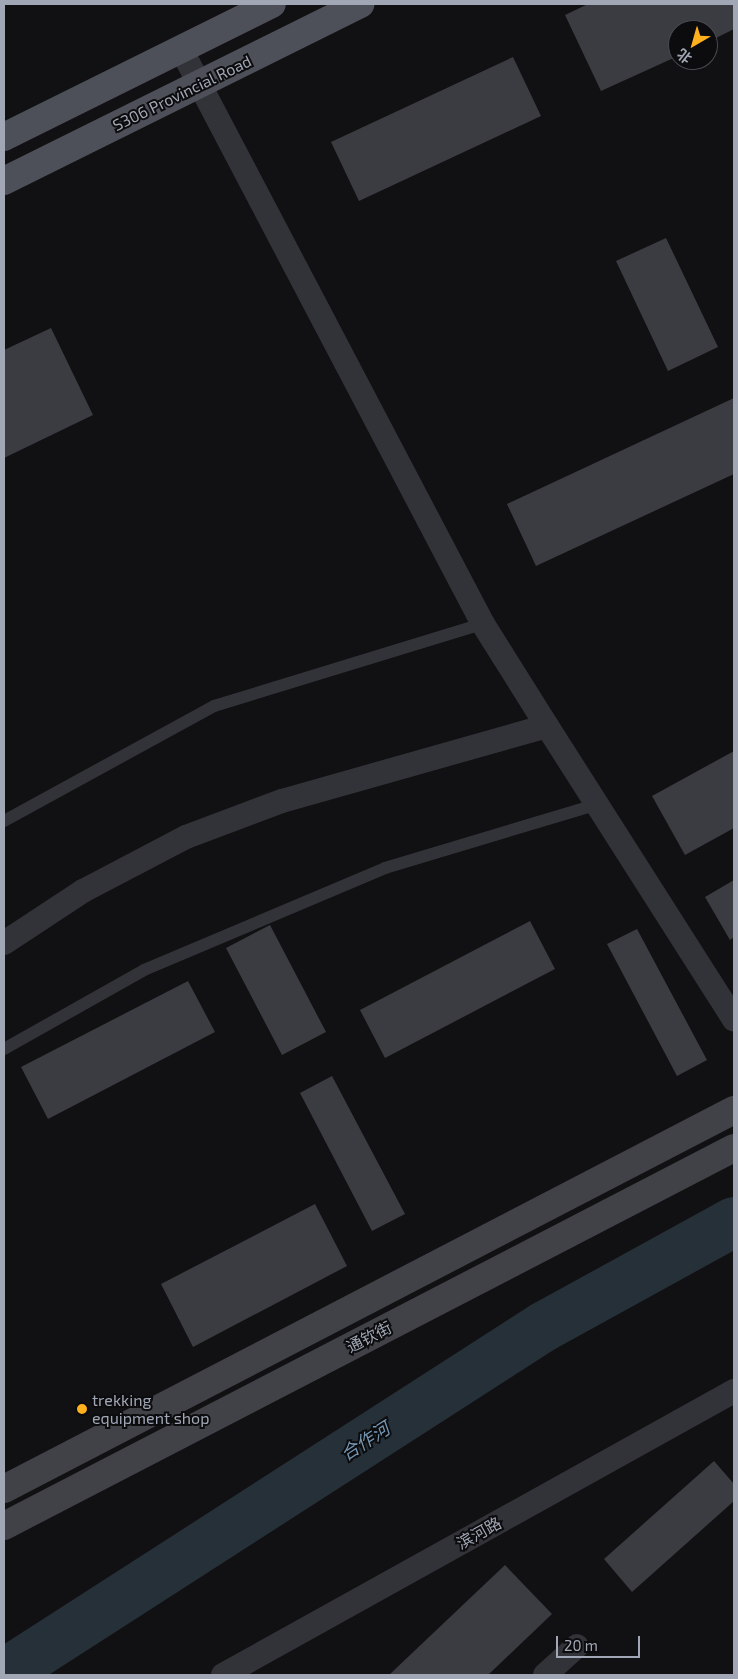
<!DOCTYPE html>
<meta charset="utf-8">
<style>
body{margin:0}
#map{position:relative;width:738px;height:1679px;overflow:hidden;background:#111113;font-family:"Exo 2","Noto Sans SC",sans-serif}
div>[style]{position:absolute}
.river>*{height:50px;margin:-25px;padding:0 25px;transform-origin:25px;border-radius:25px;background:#263038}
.building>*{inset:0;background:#3a3c41}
.lane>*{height:12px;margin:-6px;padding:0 6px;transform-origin:6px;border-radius:6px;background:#323338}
.street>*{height:24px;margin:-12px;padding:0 12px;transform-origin:12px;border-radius:12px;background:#323338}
.secondary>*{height:28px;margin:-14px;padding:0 14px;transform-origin:14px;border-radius:14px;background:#404248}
.primary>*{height:28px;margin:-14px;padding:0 14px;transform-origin:14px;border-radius:14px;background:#4d5058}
.dots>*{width:14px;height:14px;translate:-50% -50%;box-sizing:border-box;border:2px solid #0c0c0e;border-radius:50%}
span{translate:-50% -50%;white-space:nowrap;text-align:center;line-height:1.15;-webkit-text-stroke:4px #0c0c0e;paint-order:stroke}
.street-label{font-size:16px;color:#a1a7b5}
.poi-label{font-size:16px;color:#a1a7b5}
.left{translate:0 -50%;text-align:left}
.water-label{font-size:18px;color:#7497b4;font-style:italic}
.frame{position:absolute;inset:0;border:5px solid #a1a7b5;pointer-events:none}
.north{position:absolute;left:668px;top:20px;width:50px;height:50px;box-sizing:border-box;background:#0c0c0e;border:1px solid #484a51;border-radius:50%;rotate:218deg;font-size:14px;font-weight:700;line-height:20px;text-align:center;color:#a1a7b5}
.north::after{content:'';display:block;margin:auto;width:18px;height:22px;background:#ffb01d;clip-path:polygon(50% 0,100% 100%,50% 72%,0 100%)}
.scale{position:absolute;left:556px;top:1636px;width:84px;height:22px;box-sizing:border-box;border:2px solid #a1a7b5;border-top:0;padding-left:6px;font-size:15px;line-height:18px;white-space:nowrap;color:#a1a7b5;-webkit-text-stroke:4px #0c0c0e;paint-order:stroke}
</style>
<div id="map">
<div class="river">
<i style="left:4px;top:1674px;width:641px;rotate:-32.77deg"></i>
<i style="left:543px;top:1327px;width:218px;rotate:-28.8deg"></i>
</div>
<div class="building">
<i style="clip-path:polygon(588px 4px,734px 4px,734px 29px,708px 42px,708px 30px,678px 30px,678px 56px,601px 91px,565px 15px)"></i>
<i style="clip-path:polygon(513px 57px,541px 116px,359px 201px,331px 142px)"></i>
<i style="clip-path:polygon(666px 238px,718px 347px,668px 371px,616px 261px)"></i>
<i style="clip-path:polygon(51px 328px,93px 415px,4px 458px,4px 350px)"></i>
<i style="clip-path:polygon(734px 398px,734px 474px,536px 566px,507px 504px)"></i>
<i style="clip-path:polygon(734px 751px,734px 828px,685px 855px,652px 796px)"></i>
<i style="clip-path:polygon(734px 880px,734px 937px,730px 940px,705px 897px)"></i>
<i style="clip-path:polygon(530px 921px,555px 969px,385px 1058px,360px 1010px)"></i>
<i style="clip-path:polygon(270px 925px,326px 1032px,282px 1055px,226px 948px)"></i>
<i style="clip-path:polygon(637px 929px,707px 1060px,677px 1076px,607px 944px)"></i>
<i style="clip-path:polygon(188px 981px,215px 1032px,48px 1119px,21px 1067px)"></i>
<i style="clip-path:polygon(332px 1076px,405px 1214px,372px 1231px,300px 1093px)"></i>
<i style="clip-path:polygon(315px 1204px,347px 1266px,193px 1347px,161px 1284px)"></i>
<i style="clip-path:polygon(714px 1461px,734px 1484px,734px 1501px,632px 1592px,604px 1559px)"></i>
<i style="clip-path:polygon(505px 1565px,552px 1614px,488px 1675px,389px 1675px)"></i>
</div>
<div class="lane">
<i style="left:4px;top:821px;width:239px;rotate:-28.7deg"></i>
<i style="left:214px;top:706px;width:281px;rotate:-17deg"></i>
<i style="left:4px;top:1049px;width:161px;rotate:-29.4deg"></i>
<i style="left:144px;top:970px;width:262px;rotate:-22.9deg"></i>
<i style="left:385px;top:868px;width:222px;rotate:-16.7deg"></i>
</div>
<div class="street">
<i style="left:181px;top:49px;width:649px;rotate:62.29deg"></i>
<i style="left:483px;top:624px;width:120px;rotate:57.9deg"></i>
<i style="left:4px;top:943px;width:95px;rotate:-33.4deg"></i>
<i style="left:83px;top:891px;width:116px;rotate:-27.7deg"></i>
<i style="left:186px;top:837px;width:103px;rotate:-20.6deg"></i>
<i style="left:282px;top:801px;width:275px;rotate:-15.8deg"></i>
<i style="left:547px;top:726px;width:348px;rotate:57.5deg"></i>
<i style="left:223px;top:1675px;width:585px;rotate:-29.06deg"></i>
<i style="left:545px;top:1675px;width:43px;rotate:-42.2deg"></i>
</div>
<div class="secondary">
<i style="left:4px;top:1489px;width:823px;rotate:-27.44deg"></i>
<i style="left:4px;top:1526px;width:822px;rotate:-27.38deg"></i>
</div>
<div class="primary">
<i style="left:4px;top:137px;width:299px;rotate:-26.4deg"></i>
<i style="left:4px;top:181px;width:398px;rotate:-26.4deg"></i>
</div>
<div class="dots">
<i style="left:82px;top:1409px;background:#ffb01d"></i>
</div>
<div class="street-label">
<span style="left:182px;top:93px;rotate:-26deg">S306 Provincial Road</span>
<span style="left:369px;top:1337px;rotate:-27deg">通钦街</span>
<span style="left:479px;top:1533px;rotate:-29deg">滨河路</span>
</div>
<div class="poi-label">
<span class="left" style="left:92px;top:1409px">trekking<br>equipment shop</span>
</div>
<div class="water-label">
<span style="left:365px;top:1441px;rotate:-33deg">合作河</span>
</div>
<div class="frame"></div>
<div class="north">北</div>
<div class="scale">20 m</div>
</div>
